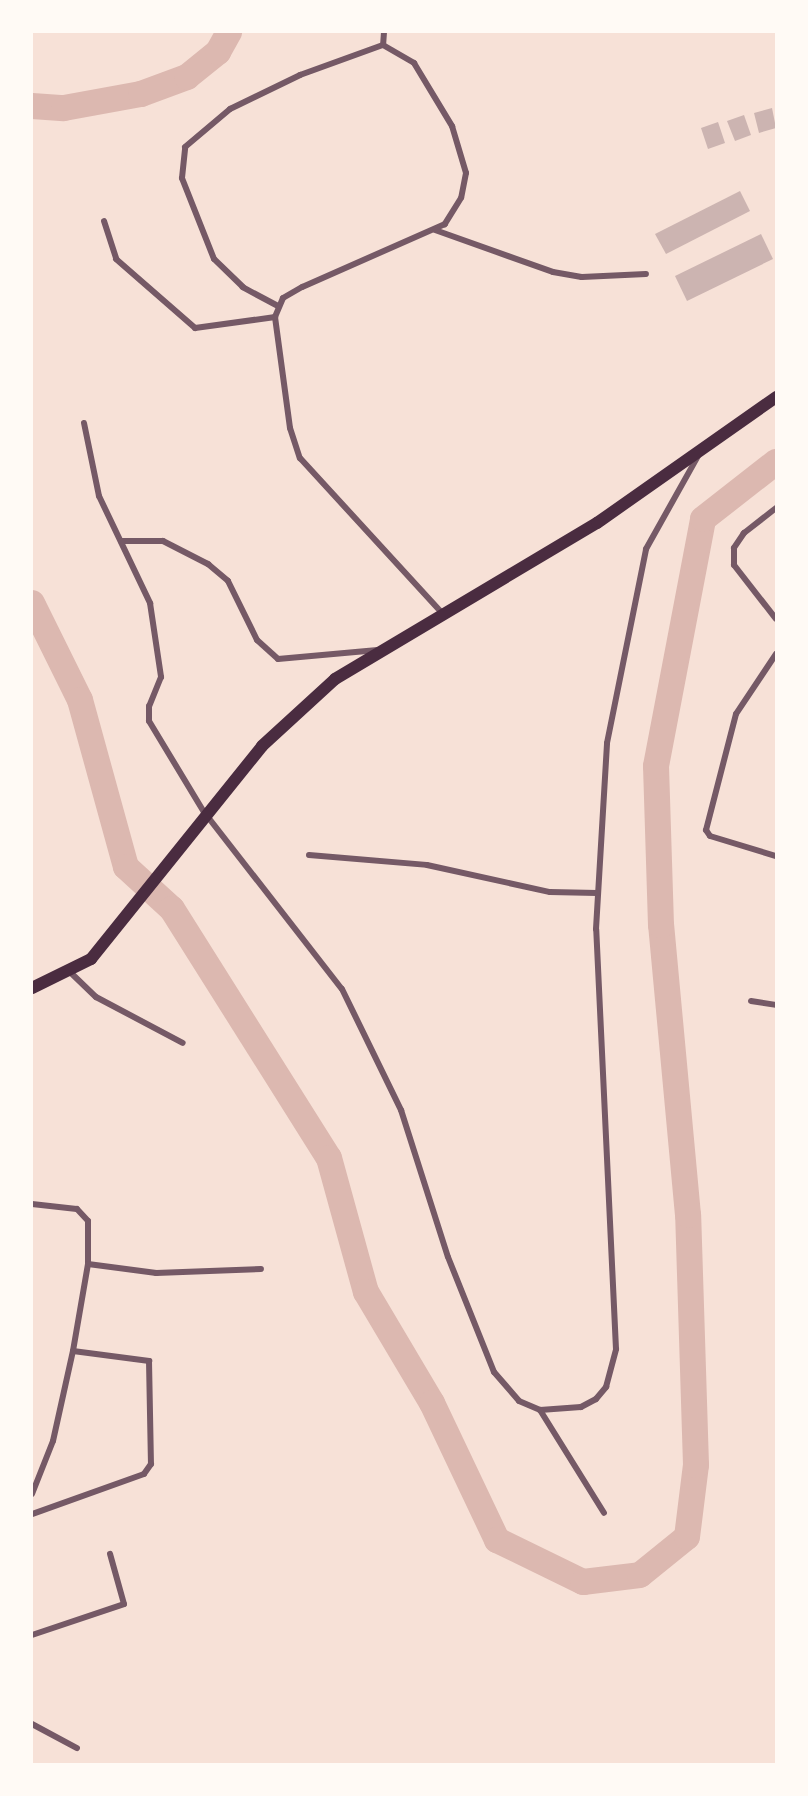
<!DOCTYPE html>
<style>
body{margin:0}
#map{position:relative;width:808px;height:1796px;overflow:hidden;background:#f7e1d7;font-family:"DM Sans",sans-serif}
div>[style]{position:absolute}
.river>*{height:26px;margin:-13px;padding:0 13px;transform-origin:13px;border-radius:13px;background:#dcb8b0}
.building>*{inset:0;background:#ccb4b1}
.minor>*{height:6px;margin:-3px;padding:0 3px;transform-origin:3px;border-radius:3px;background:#755966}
.trunk>*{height:12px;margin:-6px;padding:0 6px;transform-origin:6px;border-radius:6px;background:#4a2c40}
span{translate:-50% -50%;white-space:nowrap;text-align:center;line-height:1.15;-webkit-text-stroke:4.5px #fffaf5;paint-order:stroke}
.frame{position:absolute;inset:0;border:33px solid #fffaf5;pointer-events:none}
</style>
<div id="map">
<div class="river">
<i style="left:32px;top:106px;width:32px;rotate:4deg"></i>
<i style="left:64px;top:108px;width:78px;rotate:-10.3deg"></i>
<i style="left:141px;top:94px;width:49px;rotate:-20.3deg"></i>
<i style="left:187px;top:77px;width:40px;rotate:-39deg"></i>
<i style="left:218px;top:52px;width:23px;rotate:-61deg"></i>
<i style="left:32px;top:603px;width:108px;rotate:63.7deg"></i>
<i style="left:80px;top:700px;width:173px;rotate:74.6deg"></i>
<i style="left:126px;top:867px;width:62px;rotate:42.4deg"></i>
<i style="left:172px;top:909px;width:294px;rotate:57.8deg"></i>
<i style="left:329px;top:1158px;width:139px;rotate:74.6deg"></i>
<i style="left:366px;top:1292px;width:129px;rotate:59.3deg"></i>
<i style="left:432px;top:1403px;width:152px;rotate:64.6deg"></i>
<i style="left:497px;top:1540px;width:96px;rotate:26deg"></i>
<i style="left:583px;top:1582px;width:57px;rotate:-7deg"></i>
<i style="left:640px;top:1575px;width:60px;rotate:-39deg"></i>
<i style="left:687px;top:1537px;width:73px;rotate:-82.9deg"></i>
<i style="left:696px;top:1465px;width:250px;rotate:-91.8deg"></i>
<i style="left:688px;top:1215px;width:291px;rotate:-95.3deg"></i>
<i style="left:661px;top:925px;width:159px;rotate:-91.8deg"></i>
<i style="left:656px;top:766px;width:251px;rotate:-79.2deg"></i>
<i style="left:703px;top:519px;width:93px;rotate:-38deg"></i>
</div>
<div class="building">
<i style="clip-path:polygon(772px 108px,776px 128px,759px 133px,754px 113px)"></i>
<i style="clip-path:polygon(744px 115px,751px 135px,735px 141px,727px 121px)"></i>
<i style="clip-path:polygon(718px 122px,725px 143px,708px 149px,701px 128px)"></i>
<i style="clip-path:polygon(740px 191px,750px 211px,666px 254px,655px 234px)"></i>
<i style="clip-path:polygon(761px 234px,773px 259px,687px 301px,675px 276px)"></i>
</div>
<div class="minor">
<i style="left:384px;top:32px;width:13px;rotate:94deg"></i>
<i style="left:383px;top:45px;width:36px;rotate:30deg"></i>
<i style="left:414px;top:63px;width:74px;rotate:58.9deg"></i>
<i style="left:452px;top:126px;width:49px;rotate:73.4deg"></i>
<i style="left:466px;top:173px;width:25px;rotate:101deg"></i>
<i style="left:461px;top:198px;width:31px;rotate:122deg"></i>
<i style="left:445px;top:224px;width:156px;rotate:156.2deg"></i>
<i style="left:302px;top:287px;width:22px;rotate:150deg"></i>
<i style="left:283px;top:298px;width:21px;rotate:113deg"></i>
<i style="left:275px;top:317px;width:112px;rotate:82.3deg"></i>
<i style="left:290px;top:428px;width:32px;rotate:72deg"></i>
<i style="left:300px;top:458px;width:214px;rotate:47.5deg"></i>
<i style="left:104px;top:221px;width:40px;rotate:72deg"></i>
<i style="left:116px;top:259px;width:105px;rotate:41.1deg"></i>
<i style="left:195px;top:328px;width:81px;rotate:-7.8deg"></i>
<i style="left:435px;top:230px;width:125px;rotate:19.6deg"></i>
<i style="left:553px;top:272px;width:29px;rotate:10deg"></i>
<i style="left:582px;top:277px;width:64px;rotate:-2.7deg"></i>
<i style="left:278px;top:306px;width:40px;rotate:-152deg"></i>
<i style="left:243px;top:287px;width:40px;rotate:-136deg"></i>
<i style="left:214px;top:259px;width:87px;rotate:-111.6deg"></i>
<i style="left:182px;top:178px;width:31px;rotate:-84deg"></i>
<i style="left:185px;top:147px;width:59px;rotate:-40.2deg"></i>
<i style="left:230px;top:109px;width:78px;rotate:-25.9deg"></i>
<i style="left:300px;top:75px;width:88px;rotate:-19.9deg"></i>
<i style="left:84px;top:423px;width:75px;rotate:78.4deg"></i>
<i style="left:99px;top:496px;width:119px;rotate:64.5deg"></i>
<i style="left:150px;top:603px;width:75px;rotate:81.5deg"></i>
<i style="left:161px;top:677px;width:31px;rotate:112deg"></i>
<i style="left:149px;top:706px;width:15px;rotate:90deg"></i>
<i style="left:149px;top:721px;width:106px;rotate:58.9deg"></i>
<i style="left:204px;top:812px;width:224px;rotate:52.1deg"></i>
<i style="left:342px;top:989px;width:135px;rotate:64deg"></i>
<i style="left:401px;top:1110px;width:154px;rotate:72.3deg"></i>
<i style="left:448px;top:1257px;width:124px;rotate:68.2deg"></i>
<i style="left:494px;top:1372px;width:38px;rotate:49deg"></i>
<i style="left:519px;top:1401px;width:23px;rotate:23deg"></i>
<i style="left:540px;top:1410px;width:41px;rotate:-4.2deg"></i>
<i style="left:581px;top:1407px;width:17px;rotate:-28deg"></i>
<i style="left:596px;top:1399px;width:16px;rotate:-50deg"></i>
<i style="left:606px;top:1387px;width:39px;rotate:-75deg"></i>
<i style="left:616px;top:1349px;width:420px;rotate:-92.7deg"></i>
<i style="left:596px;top:929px;width:186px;rotate:-86.6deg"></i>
<i style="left:607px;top:743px;width:198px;rotate:-78.6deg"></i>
<i style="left:646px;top:549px;width:107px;rotate:-60.8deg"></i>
<i style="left:776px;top:508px;width:41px;rotate:142deg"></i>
<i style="left:744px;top:533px;width:18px;rotate:124deg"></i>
<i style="left:734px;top:548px;width:17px;rotate:90deg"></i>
<i style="left:734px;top:565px;width:68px;rotate:52.1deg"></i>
<i style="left:121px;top:541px;width:42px"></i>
<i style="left:163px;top:541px;width:51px;rotate:27.1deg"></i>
<i style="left:208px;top:564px;width:26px;rotate:40deg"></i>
<i style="left:228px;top:581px;width:66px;rotate:63.8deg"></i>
<i style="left:257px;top:640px;width:28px;rotate:42deg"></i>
<i style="left:278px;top:659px;width:100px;rotate:-5.1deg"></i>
<i style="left:776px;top:654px;width:72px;rotate:123.7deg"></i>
<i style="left:736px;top:714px;width:120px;rotate:104.5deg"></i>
<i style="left:706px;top:830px;width:7px;rotate:56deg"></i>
<i style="left:710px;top:836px;width:69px;rotate:16.9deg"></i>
<i style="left:309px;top:855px;width:118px;rotate:4.8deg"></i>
<i style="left:427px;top:865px;width:126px;rotate:12.4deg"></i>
<i style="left:550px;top:892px;width:47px;rotate:1.2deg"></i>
<i style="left:70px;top:972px;width:36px;rotate:44deg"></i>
<i style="left:96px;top:997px;width:98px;rotate:27.9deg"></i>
<i style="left:751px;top:1001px;width:25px;rotate:9deg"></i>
<i style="left:32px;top:1204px;width:45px;rotate:6.3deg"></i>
<i style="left:77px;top:1209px;width:16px;rotate:47deg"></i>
<i style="left:88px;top:1221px;width:43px;rotate:90deg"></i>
<i style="left:88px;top:1264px;width:88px;rotate:99.8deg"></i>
<i style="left:73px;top:1351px;width:77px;rotate:7.5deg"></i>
<i style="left:149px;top:1361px;width:103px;rotate:88.9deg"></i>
<i style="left:151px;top:1464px;width:12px;rotate:125deg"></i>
<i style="left:144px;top:1474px;width:119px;rotate:160.3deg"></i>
<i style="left:88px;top:1264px;width:69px;rotate:7.5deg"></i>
<i style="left:156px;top:1273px;width:105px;rotate:-2.2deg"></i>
<i style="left:540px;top:1410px;width:121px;rotate:58.1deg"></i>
<i style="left:32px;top:1494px;width:57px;rotate:-68.4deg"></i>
<i style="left:53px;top:1441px;width:92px;rotate:-77.5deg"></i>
<i style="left:32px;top:1635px;width:97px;rotate:-18.6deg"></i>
<i style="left:124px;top:1604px;width:52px;rotate:-105.6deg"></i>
<i style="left:32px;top:1724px;width:51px;rotate:28.1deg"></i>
</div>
<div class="trunk">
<i style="left:32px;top:988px;width:66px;rotate:-26.2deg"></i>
<i style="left:91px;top:959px;width:273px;rotate:-51.2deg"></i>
<i style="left:262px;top:746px;width:99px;rotate:-42.5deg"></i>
<i style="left:335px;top:679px;width:305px;rotate:-30.8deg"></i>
<i style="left:597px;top:523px;width:219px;rotate:-35.1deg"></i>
</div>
<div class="frame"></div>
</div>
